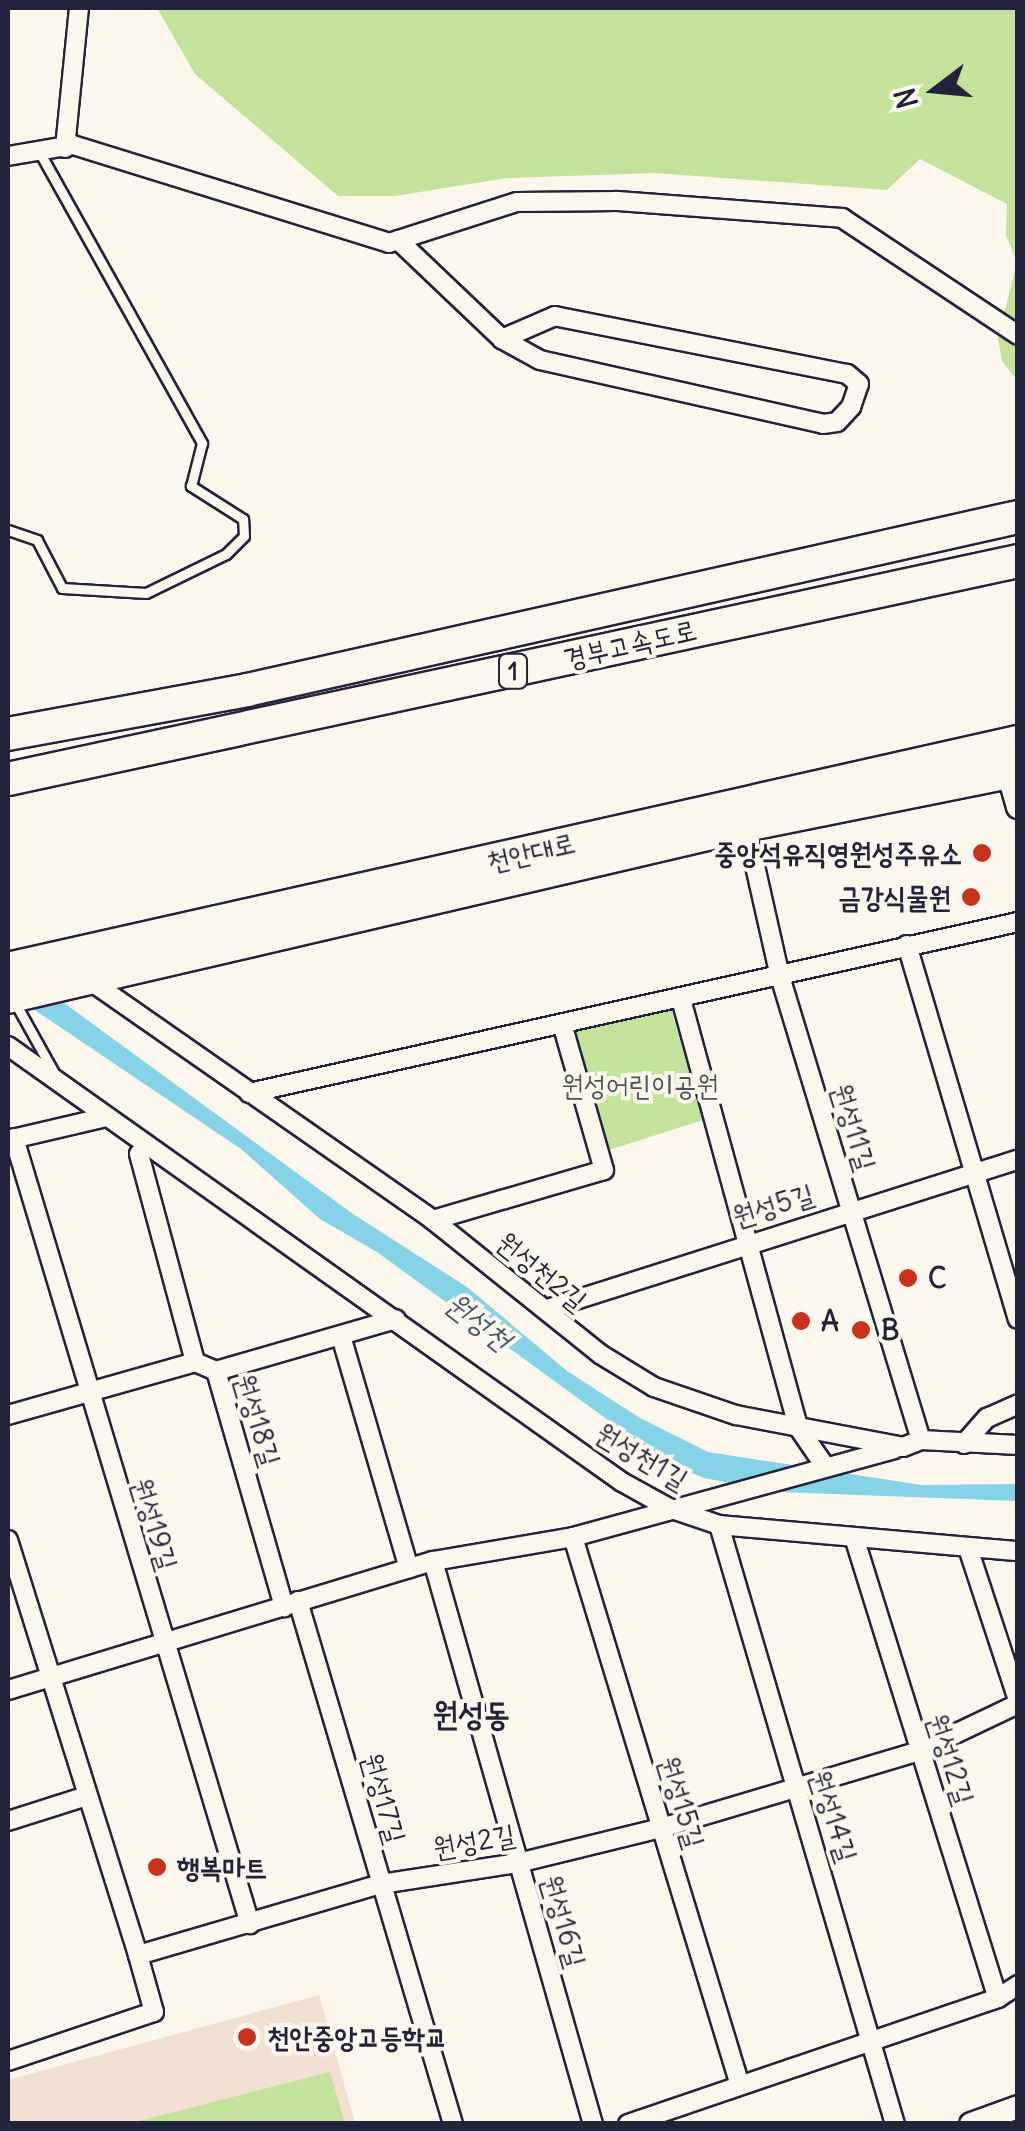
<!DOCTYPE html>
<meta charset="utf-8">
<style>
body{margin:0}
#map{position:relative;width:1025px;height:2131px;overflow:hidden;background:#fbf7ec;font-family:Delius,"Poor Story",sans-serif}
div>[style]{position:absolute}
.built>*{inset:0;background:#f2e0d2}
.green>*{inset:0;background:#c3e29b}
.water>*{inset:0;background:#86d2e6}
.roads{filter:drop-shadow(2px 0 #22223b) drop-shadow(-2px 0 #22223b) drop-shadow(0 2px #22223b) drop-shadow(0 -2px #22223b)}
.service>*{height:9px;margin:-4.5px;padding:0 4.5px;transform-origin:4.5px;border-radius:4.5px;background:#fbf7ec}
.minor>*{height:18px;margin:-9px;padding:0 9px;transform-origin:9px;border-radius:9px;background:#fbf7ec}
.tertiary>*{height:22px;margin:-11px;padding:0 11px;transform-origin:11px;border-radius:11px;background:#fbf7ec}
.primary>*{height:30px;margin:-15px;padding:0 15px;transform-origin:15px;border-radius:15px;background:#fbf7ec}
.motorway>*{height:32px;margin:-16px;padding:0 16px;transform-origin:16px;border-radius:16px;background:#fbf7ec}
.dots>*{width:28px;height:28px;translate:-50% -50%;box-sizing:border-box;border:5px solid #fbf7ec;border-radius:50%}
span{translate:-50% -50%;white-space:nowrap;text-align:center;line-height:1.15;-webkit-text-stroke:8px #fbf7ec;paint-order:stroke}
.shield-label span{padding:2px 8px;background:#fbf7ec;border:2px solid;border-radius:8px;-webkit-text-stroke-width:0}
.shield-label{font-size:25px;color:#22223b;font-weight:700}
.street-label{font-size:28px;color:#22223b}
.poi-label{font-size:28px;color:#22223b;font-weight:700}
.right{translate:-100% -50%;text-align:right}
.left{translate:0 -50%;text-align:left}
.park-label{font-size:28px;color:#4a5253}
.water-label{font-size:30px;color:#40576e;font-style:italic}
.quarter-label{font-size:32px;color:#22223b;font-weight:700}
.frame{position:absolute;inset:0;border:10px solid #22223b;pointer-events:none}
.north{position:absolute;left:885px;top:40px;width:100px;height:100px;-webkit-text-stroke:8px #fbf7ec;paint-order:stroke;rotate:254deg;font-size:28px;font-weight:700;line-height:40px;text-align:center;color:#22223b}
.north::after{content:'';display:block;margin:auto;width:35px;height:45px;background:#22223b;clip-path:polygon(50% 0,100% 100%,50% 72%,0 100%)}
</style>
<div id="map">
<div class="built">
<i style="clip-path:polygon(319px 1995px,355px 2123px,8px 2124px,8px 2080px)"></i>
</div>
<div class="green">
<i style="clip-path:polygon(157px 8px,1017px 8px,1017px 380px,1002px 361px,998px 338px,1017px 262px,1006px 235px,1007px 204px,920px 159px,887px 190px,655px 173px,507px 178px,395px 196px,338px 196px,195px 74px)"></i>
<i style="clip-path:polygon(655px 993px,669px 1002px,703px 1120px,606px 1151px,570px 1022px,576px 1011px)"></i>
<i style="clip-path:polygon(330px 2072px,345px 2123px,139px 2121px)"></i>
</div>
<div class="water">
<i style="clip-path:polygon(8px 962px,353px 1214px,467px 1287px,567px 1371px,640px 1418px,708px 1452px,921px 1485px,1017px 1484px,1017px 1501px,779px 1492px,704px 1478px,667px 1463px,377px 1252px,320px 1219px,241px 1149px,8px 992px)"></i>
</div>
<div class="roads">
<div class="service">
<i style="left:8px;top:530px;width:31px;rotate:19deg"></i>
<i style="left:37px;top:540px;width:54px;rotate:62.5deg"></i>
<i style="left:62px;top:588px;width:84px;rotate:3.4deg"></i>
<i style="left:146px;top:593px;width:89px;rotate:-26deg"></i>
<i style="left:226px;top:554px;width:25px;rotate:-45deg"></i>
<i style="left:244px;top:536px;width:17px;rotate:-93deg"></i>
<i style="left:243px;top:519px;width:62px;rotate:-147.6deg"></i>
<i style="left:191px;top:486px;width:44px;rotate:-75.7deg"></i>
<i style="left:202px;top:443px;width:330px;rotate:-119.2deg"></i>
<i style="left:18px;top:1008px;width:72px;rotate:60.9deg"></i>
</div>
<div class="minor">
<i style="left:65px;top:148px;width:141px;rotate:-84.3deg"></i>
<i style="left:8px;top:156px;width:66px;rotate:-9.6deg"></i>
<i style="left:73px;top:145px;width:331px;rotate:17.2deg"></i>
<i style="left:389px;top:243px;width:134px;rotate:-17.8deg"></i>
<i style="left:517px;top:202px;width:100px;rotate:-0.6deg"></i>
<i style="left:617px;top:201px;width:226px;rotate:4.3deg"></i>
<i style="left:842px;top:218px;width:211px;rotate:33.6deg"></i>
<i style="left:398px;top:240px;width:144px;rotate:43.6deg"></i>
<i style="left:502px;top:339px;width:43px;rotate:28.9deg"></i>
<i style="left:540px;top:360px;width:290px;rotate:12.7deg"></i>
<i style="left:823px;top:424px;width:14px;rotate:-8deg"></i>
<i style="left:837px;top:422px;width:21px;rotate:-47deg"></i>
<i style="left:851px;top:407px;width:24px;rotate:-71deg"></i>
<i style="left:859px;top:384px;width:16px;rotate:-140deg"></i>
<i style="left:847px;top:374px;width:298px;rotate:-168.8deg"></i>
<i style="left:555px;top:316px;width:58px;rotate:156.5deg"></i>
<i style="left:746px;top:826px;width:151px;rotate:77.3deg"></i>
<i style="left:779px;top:973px;width:488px;rotate:73.1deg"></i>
<i style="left:907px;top:945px;width:390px;rotate:73.5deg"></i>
<i style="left:92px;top:982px;width:416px;rotate:34.9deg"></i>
<i style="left:433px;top:1220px;width:214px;rotate:38.7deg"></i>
<i style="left:600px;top:1354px;width:63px;rotate:31.4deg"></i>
<i style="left:654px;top:1387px;width:87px;rotate:18.9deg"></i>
<i style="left:736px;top:1415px;width:170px;rotate:10.8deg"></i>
<i style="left:903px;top:1447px;width:19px;rotate:-21deg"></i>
<i style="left:921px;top:1440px;width:97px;rotate:3deg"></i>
<i style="left:681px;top:999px;width:444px;rotate:74.7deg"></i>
<i style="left:798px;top:1427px;width:46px;rotate:55.6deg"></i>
<i style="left:8px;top:1046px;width:753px;rotate:35.38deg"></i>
<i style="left:622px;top:1482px;width:54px;rotate:29deg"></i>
<i style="left:669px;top:1508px;width:53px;rotate:18.8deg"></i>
<i style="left:719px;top:1525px;width:300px;rotate:5deg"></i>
<i style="left:249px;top:1093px;width:788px;rotate:-12.54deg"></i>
<i style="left:14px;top:1138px;width:821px;rotate:73.29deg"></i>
<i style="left:8px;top:1140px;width:101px;rotate:-13.2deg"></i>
<i style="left:147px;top:1146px;width:11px;rotate:135deg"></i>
<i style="left:139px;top:1154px;width:215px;rotate:74.9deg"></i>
<i style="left:195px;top:1362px;width:23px;rotate:23deg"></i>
<i style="left:216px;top:1371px;width:246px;rotate:73.9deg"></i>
<i style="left:433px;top:1220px;width:178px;rotate:-16.3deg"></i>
<i style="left:604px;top:1170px;width:152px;rotate:-106deg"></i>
<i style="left:547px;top:1309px;width:494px;rotate:-17.6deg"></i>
<i style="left:341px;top:1336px;width:242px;rotate:73.7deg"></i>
<i style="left:216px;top:1371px;width:187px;rotate:-16.1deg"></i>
<i style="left:8px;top:1415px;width:194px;rotate:-15.8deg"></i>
<i style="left:964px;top:1444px;width:35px;rotate:-49deg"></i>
<i style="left:987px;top:1418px;width:34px;rotate:-24deg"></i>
<i style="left:719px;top:1525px;width:624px;rotate:73.63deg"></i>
<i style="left:573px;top:1537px;width:570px;rotate:73.06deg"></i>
<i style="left:854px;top:1537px;width:483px;rotate:72.7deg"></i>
<i style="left:8px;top:1540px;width:435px;rotate:72.6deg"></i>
<i style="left:968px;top:1548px;width:160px;rotate:71.8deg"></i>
<i style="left:433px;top:1561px;width:585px;rotate:74.14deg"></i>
<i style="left:298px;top:1601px;width:545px;rotate:73.49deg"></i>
<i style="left:8px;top:1690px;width:444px;rotate:-16.9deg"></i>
<i style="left:433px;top:1561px;width:142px;rotate:-9.7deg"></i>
<i style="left:573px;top:1537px;width:333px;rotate:-15.3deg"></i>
<i style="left:8px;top:1821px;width:83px;rotate:-17.6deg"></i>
<i style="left:8px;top:2061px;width:154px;rotate:-18.6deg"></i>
<i style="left:154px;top:2012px;width:59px;rotate:-105.7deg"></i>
<i style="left:138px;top:1955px;width:253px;rotate:-16.3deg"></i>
<i style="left:381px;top:1884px;width:139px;rotate:-8.7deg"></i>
<i style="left:518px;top:1863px;width:147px;rotate:-13.8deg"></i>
<i style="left:661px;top:1828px;width:269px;rotate:-16.6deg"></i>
<i style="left:919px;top:1751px;width:110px;rotate:-25.4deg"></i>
<i style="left:628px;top:2124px;width:391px;rotate:-18.8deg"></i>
<i style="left:998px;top:1998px;width:24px;rotate:-33deg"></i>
</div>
<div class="tertiary">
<i style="left:1005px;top:762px;width:47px;rotate:73.9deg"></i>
<i style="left:971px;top:2124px;width:50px;rotate:-19.9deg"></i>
</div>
<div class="primary">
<i style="left:8px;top:968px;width:1035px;rotate:-12.67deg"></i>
<i style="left:8px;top:998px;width:758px;rotate:-13.12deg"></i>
<i style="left:746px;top:826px;width:278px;rotate:-11.4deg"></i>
</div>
<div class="motorway">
<i style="left:8px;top:734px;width:243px;rotate:-10.4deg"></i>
<i style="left:247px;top:690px;width:790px;rotate:-12.65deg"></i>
<i style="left:8px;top:779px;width:1033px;rotate:-12.18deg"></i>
</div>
</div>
<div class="dots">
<i style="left:982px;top:853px;background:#c8321e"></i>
<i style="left:971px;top:897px;background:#c8321e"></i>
<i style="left:908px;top:1278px;background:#c8321e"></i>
<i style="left:801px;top:1321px;background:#c8321e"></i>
<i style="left:861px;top:1330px;background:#c8321e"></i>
<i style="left:157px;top:1867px;background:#c8321e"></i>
<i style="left:247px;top:2037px;background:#c8321e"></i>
</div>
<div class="shield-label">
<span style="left:513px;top:671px">1</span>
</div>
<div class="street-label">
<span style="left:630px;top:644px;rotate:-13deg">경부고속도로</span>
<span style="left:531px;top:852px;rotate:-13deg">천안대로</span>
<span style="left:854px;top:1127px;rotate:73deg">원성11길</span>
<span style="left:773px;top:1205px;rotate:-17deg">원성5길</span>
<span style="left:542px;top:1271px;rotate:39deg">원성천2길</span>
<span style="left:258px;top:1420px;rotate:73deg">원성18길</span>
<span style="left:642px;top:1456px;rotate:31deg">원성천1길</span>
<span style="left:155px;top:1524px;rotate:73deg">원성19길</span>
<span style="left:951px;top:1759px;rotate:72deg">원성12길</span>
<span style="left:384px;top:1798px;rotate:74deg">원성17길</span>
<span style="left:682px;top:1802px;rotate:73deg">원성15길</span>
<span style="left:834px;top:1816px;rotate:72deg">원성14길</span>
<span style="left:474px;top:1841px;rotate:-10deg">원성2길</span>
<span style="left:564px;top:1921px;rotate:74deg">원성16길</span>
</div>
<div class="poi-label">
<span class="right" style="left:962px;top:853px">중앙석유직영원성주유소</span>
<span class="right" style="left:951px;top:897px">금강식물원</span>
<span class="left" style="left:928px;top:1278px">C</span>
<span class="left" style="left:821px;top:1321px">A</span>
<span class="left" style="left:881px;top:1330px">B</span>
<span class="left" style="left:177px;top:1867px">행복마트</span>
<span class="left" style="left:267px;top:2037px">천안중앙고등학교</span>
</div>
<div class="park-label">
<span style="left:640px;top:1085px">원성어린이공원</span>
</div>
<div class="water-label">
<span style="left:479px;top:1321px;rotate:38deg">원성천</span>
</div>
<div class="quarter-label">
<span style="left:471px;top:1714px">원성동</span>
</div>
<div class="frame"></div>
<div class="north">N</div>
</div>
